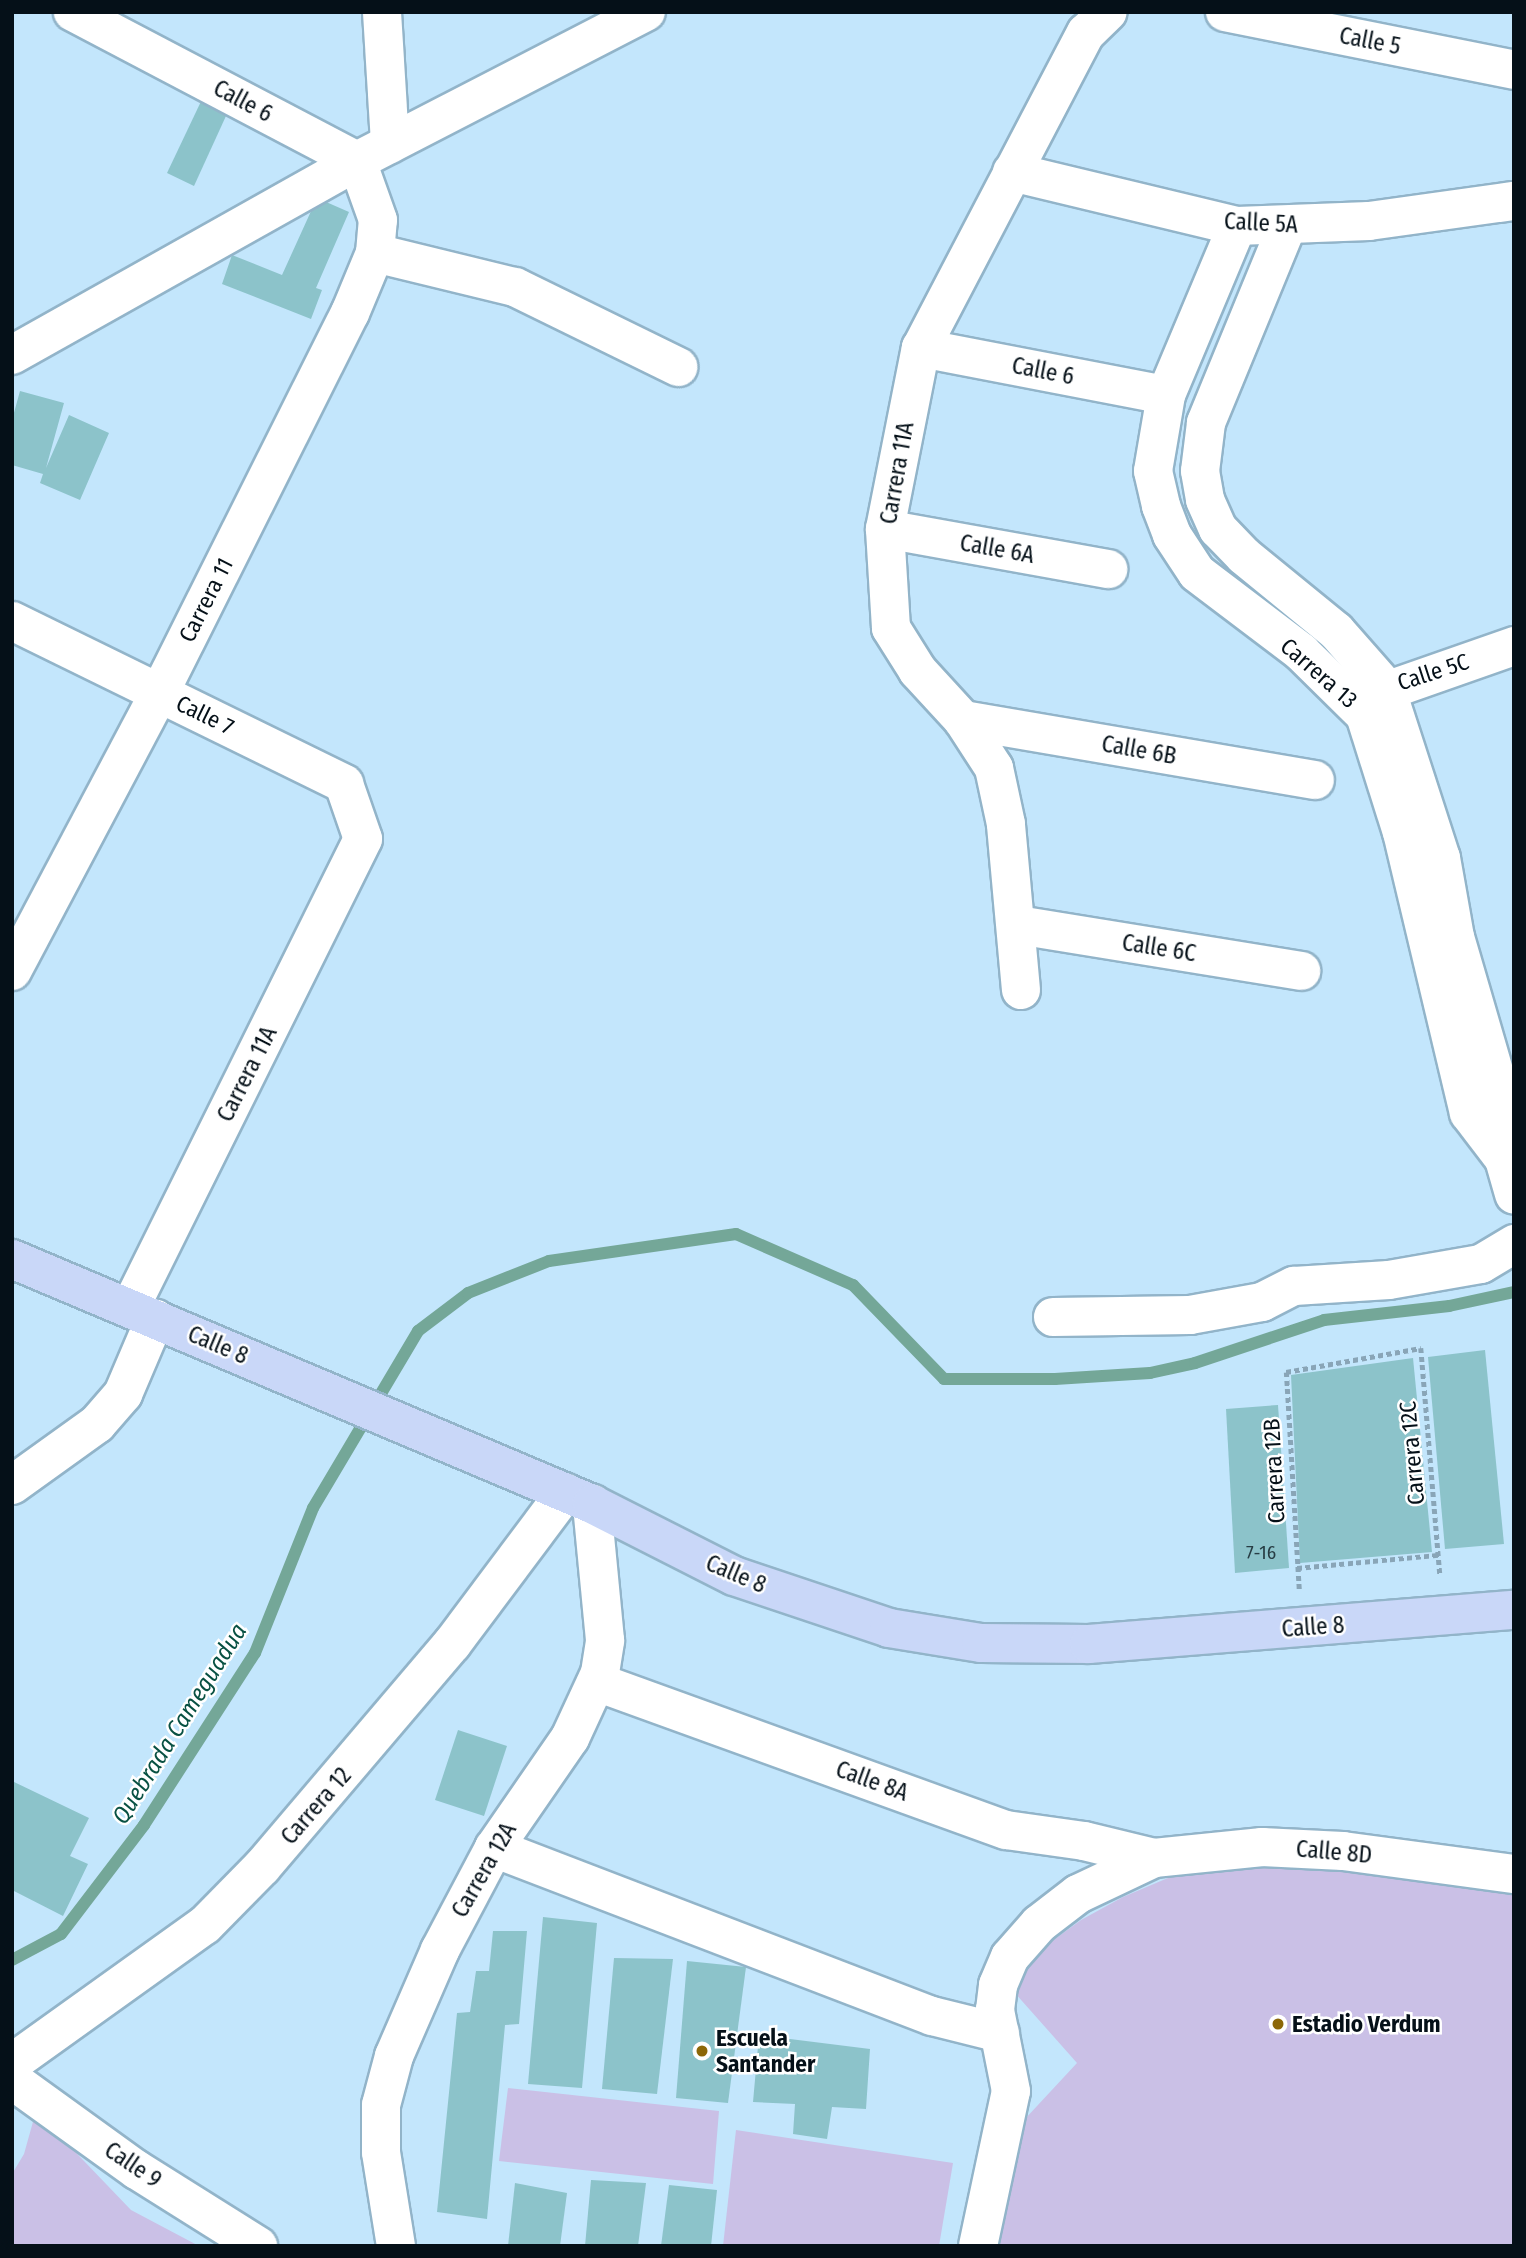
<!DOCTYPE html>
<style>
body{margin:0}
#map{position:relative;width:1526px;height:2258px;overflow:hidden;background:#c3e6fc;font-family:"Fira Sans Condensed",sans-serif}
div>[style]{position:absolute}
.green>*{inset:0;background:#cac0e6}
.stream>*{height:12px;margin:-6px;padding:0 6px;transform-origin:6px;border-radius:6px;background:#74a798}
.building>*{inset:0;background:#8cc3ca}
.path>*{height:4.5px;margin-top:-2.25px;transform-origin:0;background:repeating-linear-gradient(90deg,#89a5b7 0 5px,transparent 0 8.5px)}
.roads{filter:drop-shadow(2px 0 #92b4c9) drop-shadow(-2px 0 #92b4c9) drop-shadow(0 2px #92b4c9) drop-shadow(0 -2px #92b4c9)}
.minor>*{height:38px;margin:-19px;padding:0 19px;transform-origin:19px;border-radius:19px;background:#fff}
.major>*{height:38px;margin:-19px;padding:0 19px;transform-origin:19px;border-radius:19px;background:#c9d7f8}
.dots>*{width:19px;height:19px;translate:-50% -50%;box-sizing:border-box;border:4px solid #fff;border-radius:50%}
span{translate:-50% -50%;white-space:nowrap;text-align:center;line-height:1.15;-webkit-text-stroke:5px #fff;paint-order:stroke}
.number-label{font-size:19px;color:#273d44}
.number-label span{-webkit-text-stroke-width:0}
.street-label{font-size:23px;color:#051018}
.poi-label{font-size:23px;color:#051018;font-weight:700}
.left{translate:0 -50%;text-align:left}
.water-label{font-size:24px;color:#085143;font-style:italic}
.frame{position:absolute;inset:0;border:14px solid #051018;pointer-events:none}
</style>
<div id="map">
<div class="green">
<i style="clip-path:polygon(1268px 1858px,1514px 1890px,1514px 2246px,992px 2246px,1024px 2120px,1077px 2063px,1007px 1984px,1037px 1952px,1081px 1920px,1123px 1897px,1175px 1875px)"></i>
<i style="clip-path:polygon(508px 2088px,719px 2111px,713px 2184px,499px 2161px)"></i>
<i style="clip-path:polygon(36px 2111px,131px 2210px,199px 2246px,12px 2246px,12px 2174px,24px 2154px)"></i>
<i style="clip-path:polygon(736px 2130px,953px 2163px,939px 2246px,723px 2246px)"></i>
</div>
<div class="stream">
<i style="left:12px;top:1960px;width:55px;rotate:-28deg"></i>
<i style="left:61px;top:1934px;width:137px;rotate:-52.7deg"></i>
<i style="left:144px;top:1825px;width:205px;rotate:-57.2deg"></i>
<i style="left:255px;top:1653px;width:156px;rotate:-68.2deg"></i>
<i style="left:313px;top:1508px;width:206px;rotate:-59.3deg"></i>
<i style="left:418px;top:1331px;width:63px;rotate:-37.2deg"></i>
<i style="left:468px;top:1293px;width:87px;rotate:-21.6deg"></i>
<i style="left:549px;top:1261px;width:189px;rotate:-8.2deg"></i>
<i style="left:736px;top:1234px;width:128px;rotate:23.6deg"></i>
<i style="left:853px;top:1285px;width:131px;rotate:45.9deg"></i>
<i style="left:944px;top:1379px;width:111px"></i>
<i style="left:1055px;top:1379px;width:95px;rotate:-3.6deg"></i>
<i style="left:1150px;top:1373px;width:46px;rotate:-12.5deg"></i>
<i style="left:1195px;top:1363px;width:136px;rotate:-18.4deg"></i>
<i style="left:1324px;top:1320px;width:126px;rotate:-6.4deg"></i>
<i style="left:1449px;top:1306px;width:66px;rotate:-12.2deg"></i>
</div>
<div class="building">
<i style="clip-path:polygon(205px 93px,231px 105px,194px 186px,167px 173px)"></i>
<i style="clip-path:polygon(317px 198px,349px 212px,316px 288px,322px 290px,311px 319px,222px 284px,232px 255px,282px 275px)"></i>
<i style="clip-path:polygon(20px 391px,64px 403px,46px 468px,69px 415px,109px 433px,80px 500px,40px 483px,43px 474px,12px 465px,12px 420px)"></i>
<i style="clip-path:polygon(1485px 1350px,1504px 1544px,1445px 1549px,1428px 1357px)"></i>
<i style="clip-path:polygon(1413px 1358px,1432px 1552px,1300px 1563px,1291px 1375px)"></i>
<i style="clip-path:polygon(1278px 1405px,1289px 1568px,1235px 1573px,1226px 1409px)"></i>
<i style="clip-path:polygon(458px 1730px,507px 1746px,484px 1816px,435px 1800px)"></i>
<i style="clip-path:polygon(12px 1781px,89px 1818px,70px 1856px,88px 1864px,63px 1916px,12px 1890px)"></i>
<i style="clip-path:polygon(543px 1917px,597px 1923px,582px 2088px,528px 2084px)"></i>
<i style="clip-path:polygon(493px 1931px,527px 1931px,519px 2024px,505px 2025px,487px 2219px,437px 2212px,457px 2013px,470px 2012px,476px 1971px,489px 1971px)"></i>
<i style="clip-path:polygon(614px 1958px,673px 1959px,657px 2094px,602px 2089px)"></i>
<i style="clip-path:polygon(687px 1961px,746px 1967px,728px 2103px,676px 2098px)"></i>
<i style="clip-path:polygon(759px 2035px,870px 2049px,866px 2109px,832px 2107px,827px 2139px,793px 2134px,795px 2104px,753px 2102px)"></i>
<i style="clip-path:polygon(591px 2180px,646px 2183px,638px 2246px,585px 2246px)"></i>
<i style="clip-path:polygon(515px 2183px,567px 2193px,560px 2246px,508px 2246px)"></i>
<i style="clip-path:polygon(669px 2185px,717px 2190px,711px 2246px,661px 2246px)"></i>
</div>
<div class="path">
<i style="left:1297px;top:1568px;width:142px;rotate:-5.3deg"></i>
<i style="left:1299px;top:1589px;width:217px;rotate:-93.4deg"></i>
<i style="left:1286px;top:1372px;width:137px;rotate:-10.1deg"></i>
<i style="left:1421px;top:1348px;width:228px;rotate:85.2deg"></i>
</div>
<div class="roads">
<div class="minor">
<i style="left:382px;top:12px;width:132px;rotate:86.5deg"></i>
<i style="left:1225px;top:12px;width:295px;rotate:11.3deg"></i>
<i style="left:1012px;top:172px;width:231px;rotate:13.5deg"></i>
<i style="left:1237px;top:226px;width:132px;rotate:-2.2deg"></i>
<i style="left:1369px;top:221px;width:146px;rotate:-7.9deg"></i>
<i style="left:1237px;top:226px;width:183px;rotate:112.8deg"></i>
<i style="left:1166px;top:395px;width:77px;rotate:99.7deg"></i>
<i style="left:1153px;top:471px;width:36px;rotate:77deg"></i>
<i style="left:1161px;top:506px;width:31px;rotate:69deg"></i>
<i style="left:1172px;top:535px;width:45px;rotate:56.7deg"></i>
<i style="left:1197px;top:573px;width:131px;rotate:37.2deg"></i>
<i style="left:1301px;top:652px;width:90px;rotate:44.5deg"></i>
<i style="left:1365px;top:715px;width:123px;rotate:72.5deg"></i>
<i style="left:1402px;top:832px;width:289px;rotate:76.6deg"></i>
<i style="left:1469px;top:1113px;width:58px;rotate:52.7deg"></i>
<i style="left:1287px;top:226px;width:213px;rotate:112.4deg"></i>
<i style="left:1206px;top:423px;width:48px;rotate:97.1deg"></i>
<i style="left:1200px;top:471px;width:29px;rotate:80deg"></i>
<i style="left:1205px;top:500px;width:32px;rotate:66deg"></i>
<i style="left:1218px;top:529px;width:37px;rotate:46deg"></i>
<i style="left:1244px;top:556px;width:119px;rotate:39.2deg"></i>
<i style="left:1336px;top:631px;width:76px;rotate:48.7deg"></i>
<i style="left:1386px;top:688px;width:179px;rotate:72.1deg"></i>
<i style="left:1441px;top:858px;width:80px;rotate:80deg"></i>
<i style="left:1455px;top:937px;width:172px;rotate:73.8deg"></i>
<i style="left:1503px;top:1102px;width:57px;rotate:89deg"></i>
<i style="left:1504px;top:1159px;width:37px;rotate:74deg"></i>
<i style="left:375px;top:253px;width:144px;rotate:13.7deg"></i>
<i style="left:515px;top:287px;width:182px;rotate:26.1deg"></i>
<i style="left:921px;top:348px;width:249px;rotate:10.9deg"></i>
<i style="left:12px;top:355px;width:396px;rotate:-29.3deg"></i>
<i style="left:357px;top:161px;width:325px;rotate:-27.3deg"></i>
<i style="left:885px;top:529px;width:227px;rotate:10.2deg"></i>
<i style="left:12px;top:621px;width:370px;rotate:26.1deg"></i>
<i style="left:344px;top:784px;width:58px;rotate:70.9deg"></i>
<i style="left:363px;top:839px;width:524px;rotate:116.42deg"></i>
<i style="left:1363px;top:699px;width:160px;rotate:-19.3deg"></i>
<i style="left:963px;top:720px;width:357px;rotate:9.7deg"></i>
<i style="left:1018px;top:925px;width:287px;rotate:9.2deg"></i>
<i style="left:12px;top:971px;width:316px;rotate:-62.1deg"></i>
<i style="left:160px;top:692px;width:424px;rotate:-63.4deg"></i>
<i style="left:350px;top:313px;width:65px;rotate:-67.4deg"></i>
<i style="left:375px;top:253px;width:33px;rotate:-85deg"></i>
<i style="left:378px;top:220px;width:63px;rotate:-109.6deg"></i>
<i style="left:357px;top:161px;width:321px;rotate:-152.3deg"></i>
<i style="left:1021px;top:990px;width:167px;rotate:-95.2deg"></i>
<i style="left:1006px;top:824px;width:57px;rotate:-102.1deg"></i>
<i style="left:994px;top:768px;width:57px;rotate:-122.9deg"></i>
<i style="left:963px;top:720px;width:67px;rotate:-132.6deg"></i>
<i style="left:918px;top:671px;width:51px;rotate:-122.1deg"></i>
<i style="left:891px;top:628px;width:99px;rotate:-93.5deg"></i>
<i style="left:885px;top:529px;width:185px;rotate:-78.8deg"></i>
<i style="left:921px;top:348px;width:356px;rotate:-62.4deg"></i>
<i style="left:1086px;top:33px;width:30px;rotate:-44deg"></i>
<i style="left:1053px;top:1317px;width:137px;rotate:-0.8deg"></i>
<i style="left:1190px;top:1315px;width:73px;rotate:-10.2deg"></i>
<i style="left:1262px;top:1302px;width:36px;rotate:-27deg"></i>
<i style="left:1294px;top:1286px;width:95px;rotate:-3.6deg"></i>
<i style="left:1389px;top:1280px;width:93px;rotate:-9.9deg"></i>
<i style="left:1481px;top:1264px;width:39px;rotate:-31deg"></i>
<i style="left:12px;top:1485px;width:105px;rotate:-35.7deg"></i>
<i style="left:97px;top:1424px;width:40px;rotate:-49deg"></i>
<i style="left:123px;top:1394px;width:82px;rotate:-66.9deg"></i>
<i style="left:597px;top:1682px;width:435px;rotate:19.9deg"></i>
<i style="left:1006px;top:1830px;width:79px;rotate:8deg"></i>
<i style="left:1084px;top:1841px;width:72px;rotate:13.7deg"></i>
<i style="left:494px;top:1848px;width:469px;rotate:21deg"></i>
<i style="left:932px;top:2016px;width:70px;rotate:14deg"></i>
<i style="left:12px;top:2063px;width:237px;rotate:-35.6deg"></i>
<i style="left:205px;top:1925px;width:81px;rotate:-45.5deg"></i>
<i style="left:262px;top:1867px;width:293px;rotate:-49.6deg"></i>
<i style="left:452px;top:1644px;width:189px;rotate:-53.2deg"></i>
<i style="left:12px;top:2080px;width:154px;rotate:35.8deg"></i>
<i style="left:137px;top:2170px;width:143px;rotate:32.1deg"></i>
<i style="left:396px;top:2246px;width:95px;rotate:-99.1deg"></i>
<i style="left:381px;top:2152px;width:47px;rotate:-90deg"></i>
<i style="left:381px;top:2105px;width:51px;rotate:-75.1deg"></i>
<i style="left:394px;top:2056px;width:116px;rotate:-66.5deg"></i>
<i style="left:440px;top:1950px;width:115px;rotate:-62.1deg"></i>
<i style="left:494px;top:1848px;width:134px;rotate:-55.4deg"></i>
<i style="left:570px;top:1738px;width:72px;rotate:-65.2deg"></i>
<i style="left:600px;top:1673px;width:33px;rotate:-81deg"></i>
<i style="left:605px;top:1640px;width:137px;rotate:-95.5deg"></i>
<i style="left:978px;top:2246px;width:158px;rotate:-78deg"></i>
<i style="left:1011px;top:2091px;width:83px;rotate:-101.2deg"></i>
<i style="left:995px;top:2010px;width:25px;rotate:-83deg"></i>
<i style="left:998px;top:1985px;width:30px;rotate:-67deg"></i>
<i style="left:1010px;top:1957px;width:44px;rotate:-48.7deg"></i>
<i style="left:1039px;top:1924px;width:49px;rotate:-37.6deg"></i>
<i style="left:1078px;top:1894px;width:84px;rotate:-25.3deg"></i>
<i style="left:1154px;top:1858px;width:109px;rotate:-5.8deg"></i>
<i style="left:1262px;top:1847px;width:81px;rotate:2.8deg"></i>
<i style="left:1343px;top:1851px;width:173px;rotate:7.7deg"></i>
</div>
<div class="major">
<i style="left:12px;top:1259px;width:630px;rotate:22.9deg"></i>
<i style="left:592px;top:1504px;width:159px;rotate:26.9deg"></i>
<i style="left:734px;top:1576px;width:163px;rotate:18.5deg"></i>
<i style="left:889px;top:1628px;width:93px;rotate:9.3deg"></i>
<i style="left:981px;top:1643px;width:108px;rotate:0.5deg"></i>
<i style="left:1089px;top:1644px;width:426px;rotate:-4.6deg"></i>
</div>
</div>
<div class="dots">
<i style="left:1278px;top:2024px;background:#8c6708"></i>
<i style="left:702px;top:2051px;background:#8c6708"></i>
</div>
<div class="number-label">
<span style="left:1261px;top:1553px">7-16</span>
</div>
<div class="street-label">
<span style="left:1370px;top:41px;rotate:11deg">Calle 5</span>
<span style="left:243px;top:101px;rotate:28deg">Calle 6</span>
<span style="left:1261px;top:223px;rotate:3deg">Calle 5A</span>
<span style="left:1043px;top:371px;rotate:11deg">Calle 6</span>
<span style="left:897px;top:473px;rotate:-80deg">Carrera 11A</span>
<span style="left:997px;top:549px;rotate:10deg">Calle 6A</span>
<span style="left:206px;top:600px;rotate:-63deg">Carrera 11</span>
<span style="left:1433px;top:672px;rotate:-18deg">Calle 5C</span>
<span style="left:1319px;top:673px;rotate:41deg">Carrera 13</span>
<span style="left:205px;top:715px;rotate:26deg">Calle 7</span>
<span style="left:1139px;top:750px;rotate:10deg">Calle 6B</span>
<span style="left:1159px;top:948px;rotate:9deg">Calle 6C</span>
<span style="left:247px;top:1074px;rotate:-63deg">Carrera 11A</span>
<span style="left:218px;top:1345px;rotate:23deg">Calle 8</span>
<span style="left:1412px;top:1453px;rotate:-95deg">Carrera 12C</span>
<span style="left:1274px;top:1471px;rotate:-93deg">Carrera 12B</span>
<span style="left:736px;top:1574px;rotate:23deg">Calle 8</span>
<span style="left:1313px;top:1627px;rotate:-4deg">Calle 8</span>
<span style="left:872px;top:1781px;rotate:20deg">Calle 8A</span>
<span style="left:316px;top:1806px;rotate:-49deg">Carrera 12</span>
<span style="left:1334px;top:1852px;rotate:5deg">Calle 8D</span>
<span style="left:484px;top:1870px;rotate:-60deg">Carrera 12A</span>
<span style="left:133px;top:2165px;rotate:34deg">Calle 9</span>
</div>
<div class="poi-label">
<span class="left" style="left:1292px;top:2024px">Estadio Verdum</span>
<span class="left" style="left:716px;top:2051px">Escuela<br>Santander</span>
</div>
<div class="water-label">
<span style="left:180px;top:1724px;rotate:-58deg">Quebrada Cameguadua</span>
</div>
<div class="frame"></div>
</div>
